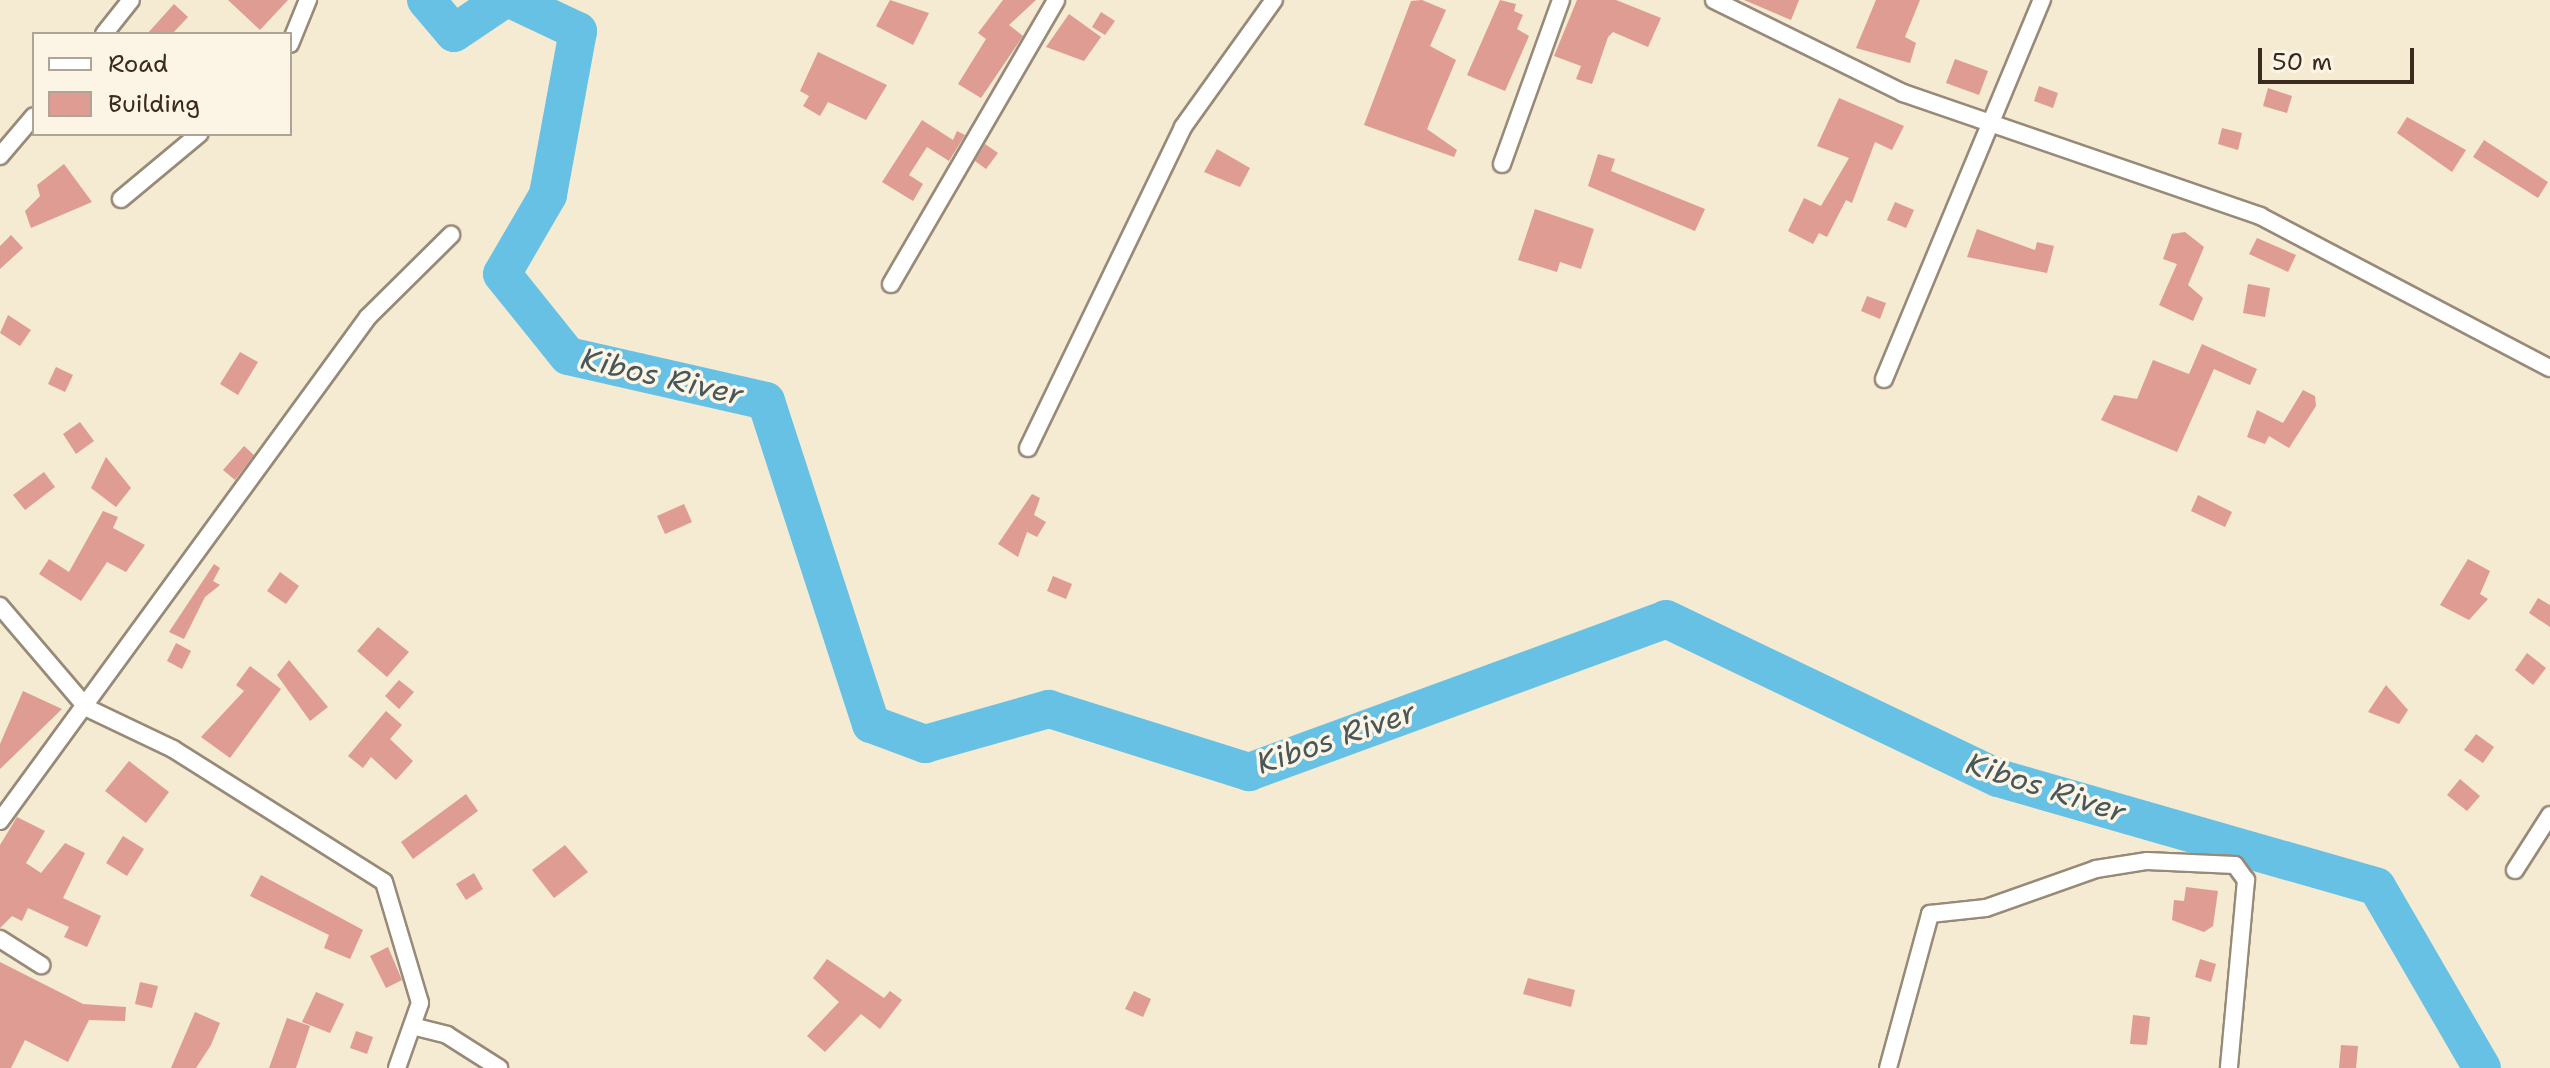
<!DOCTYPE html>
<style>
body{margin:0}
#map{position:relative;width:2550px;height:1068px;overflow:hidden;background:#f5ead2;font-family:"Shantell Sans",sans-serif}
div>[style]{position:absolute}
.river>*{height:38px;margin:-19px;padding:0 19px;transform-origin:19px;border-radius:19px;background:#66c1e4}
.building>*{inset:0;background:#de9c93}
.roads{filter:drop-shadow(2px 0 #988a78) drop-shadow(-2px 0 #988a78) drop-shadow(0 2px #988a78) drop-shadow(0 -2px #988a78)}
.street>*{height:16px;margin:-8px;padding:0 8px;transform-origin:8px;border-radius:8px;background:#fff}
span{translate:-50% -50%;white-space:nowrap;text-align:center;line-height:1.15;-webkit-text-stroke:7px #fcf5e5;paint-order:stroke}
.water-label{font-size:30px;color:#485759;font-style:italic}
.legend{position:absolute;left:32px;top:32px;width:260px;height:104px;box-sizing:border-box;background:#fcf5e5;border:2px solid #afa495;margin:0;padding:10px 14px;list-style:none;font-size:24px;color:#3b2a1e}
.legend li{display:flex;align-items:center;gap:16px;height:40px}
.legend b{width:40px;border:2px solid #afa495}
.scale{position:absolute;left:2258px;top:48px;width:156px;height:36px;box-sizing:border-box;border:4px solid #3b2a1e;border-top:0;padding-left:10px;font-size:24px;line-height:28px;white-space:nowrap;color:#3b2a1e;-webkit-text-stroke:6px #fcf5e5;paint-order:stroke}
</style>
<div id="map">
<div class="river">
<i style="left:426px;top:0;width:43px;rotate:49.7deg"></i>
<i style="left:454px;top:33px;width:59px;rotate:-34deg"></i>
<i style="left:512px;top:0;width:73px;rotate:25.2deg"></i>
<i style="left:578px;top:31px;width:167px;rotate:100.4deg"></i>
<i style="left:548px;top:195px;width:91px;rotate:120.2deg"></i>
<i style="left:502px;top:274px;width:105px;rotate:51.2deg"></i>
<i style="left:568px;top:356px;width:203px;rotate:12.8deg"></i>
<i style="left:766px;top:401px;width:340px;rotate:72deg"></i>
<i style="left:871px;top:724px;width:58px;rotate:20.3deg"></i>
<i style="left:925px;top:744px;width:129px;rotate:-15.8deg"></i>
<i style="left:1049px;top:709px;width:210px;rotate:17.5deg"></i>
<i style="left:1249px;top:772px;width:444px;rotate:-20.1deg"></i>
<i style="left:1666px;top:619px;width:368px;rotate:25.6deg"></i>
<i style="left:1998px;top:778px;width:394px;rotate:16deg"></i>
<i style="left:2377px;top:887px;width:209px;rotate:59.9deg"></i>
</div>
<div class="building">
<i style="clip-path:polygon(228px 0,288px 0,260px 30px)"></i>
<i style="clip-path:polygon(890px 0,929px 13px,913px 45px,876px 26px)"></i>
<i style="clip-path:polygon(1003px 0,1036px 0,1009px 25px,1023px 36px,981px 98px,958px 84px,986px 39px,978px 33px)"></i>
<i style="clip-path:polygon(1422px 0,1446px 10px,1430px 46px,1456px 60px,1427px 129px,1457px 150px,1454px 157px,1364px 125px,1411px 1px)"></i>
<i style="clip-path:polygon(1500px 0,1516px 4px,1514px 11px,1523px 15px,1517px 29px,1529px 36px,1505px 91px,1467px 75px)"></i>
<i style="clip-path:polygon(1577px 0,1616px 0,1661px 18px,1648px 47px,1613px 32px,1608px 37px,1592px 84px,1576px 79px,1581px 66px,1554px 56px)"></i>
<i style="clip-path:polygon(1744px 0,1799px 0,1791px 20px)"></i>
<i style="clip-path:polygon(1876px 0,1920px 0,1905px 37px,1916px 43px,1910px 63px,1856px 48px)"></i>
<i style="clip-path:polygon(174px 4px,188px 17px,172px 34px,147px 34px)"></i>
<i style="clip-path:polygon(1101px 12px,1115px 21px,1105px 35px,1092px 27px)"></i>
<i style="clip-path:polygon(1069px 14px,1101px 37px,1084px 61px,1046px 47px)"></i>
<i style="clip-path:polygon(818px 52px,887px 85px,866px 120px,828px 102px,820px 116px,803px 106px,809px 96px,800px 91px)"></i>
<i style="clip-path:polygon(1955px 59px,1988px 71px,1979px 95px,1946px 83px)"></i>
<i style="clip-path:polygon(2039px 86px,2058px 93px,2053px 108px,2034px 101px)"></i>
<i style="clip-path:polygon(2268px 88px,2292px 96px,2287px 113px,2263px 106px)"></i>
<i style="clip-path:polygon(1839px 98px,1904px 126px,1892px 150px,1875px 142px,1852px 203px,1846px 200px,1827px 237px,1819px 233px,1813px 244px,1788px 231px,1804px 198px,1821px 206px,1849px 158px,1817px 146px)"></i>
<i style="clip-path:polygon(2407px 117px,2466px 150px,2452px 172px,2397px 133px)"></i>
<i style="clip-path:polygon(922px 120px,953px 140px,957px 131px,965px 135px,949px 161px,927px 147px,909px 175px,923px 184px,913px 201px,882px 182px)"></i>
<i style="clip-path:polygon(2222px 128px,2242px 133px,2238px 150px,2218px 144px)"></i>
<i style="clip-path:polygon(2484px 140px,2548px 182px,2538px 198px,2473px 157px)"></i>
<i style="clip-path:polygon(985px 144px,998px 153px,986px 169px,975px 161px)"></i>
<i style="clip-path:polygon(1217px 149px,1250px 168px,1240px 187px,1204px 172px)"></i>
<i style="clip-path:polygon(1598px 154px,1615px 159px,1611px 171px,1705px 209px,1695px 231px,1588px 186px)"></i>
<i style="clip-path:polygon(64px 164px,92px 202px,31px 228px,25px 211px,40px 196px,37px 185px)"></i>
<i style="clip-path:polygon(1895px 202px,1914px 210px,1906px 228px,1887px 220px)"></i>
<i style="clip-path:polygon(1535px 209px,1594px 229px,1581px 269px,1560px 262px,1557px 272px,1518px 260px)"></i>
<i style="clip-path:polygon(1977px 229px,2035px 250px,2037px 242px,2054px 246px,2047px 273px,1967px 257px)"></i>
<i style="clip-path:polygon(2185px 232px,2204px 247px,2188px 285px,2203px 298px,2193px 321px,2159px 305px,2177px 264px,2163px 259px,2172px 234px)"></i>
<i style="clip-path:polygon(11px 235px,23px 248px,0 269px,0 246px)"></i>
<i style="clip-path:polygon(2257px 238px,2296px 255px,2288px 272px,2249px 254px)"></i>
<i style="clip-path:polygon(2248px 284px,2270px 288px,2265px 317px,2243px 313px)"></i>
<i style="clip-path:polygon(1867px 296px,1886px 303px,1880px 319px,1861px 311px)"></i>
<i style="clip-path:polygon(8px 315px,31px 330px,20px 346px,0 333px)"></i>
<i style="clip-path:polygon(2202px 344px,2257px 369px,2250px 385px,2214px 369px,2177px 452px,2101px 420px,2114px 395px,2137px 399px,2153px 360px,2189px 374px)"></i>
<i style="clip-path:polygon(240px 352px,258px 362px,238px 395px,220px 384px)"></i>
<i style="clip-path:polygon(56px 367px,73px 375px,65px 392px,48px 384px)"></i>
<i style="clip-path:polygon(2303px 390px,2315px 396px,2316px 406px,2289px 448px,2269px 436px,2265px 444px,2247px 437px,2257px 410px,2283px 423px)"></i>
<i style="clip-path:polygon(80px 422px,94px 441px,76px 454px,63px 434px)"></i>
<i style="clip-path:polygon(244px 446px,254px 455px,235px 480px,223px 470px)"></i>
<i style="clip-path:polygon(106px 457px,131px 488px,116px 507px,91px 488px)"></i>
<i style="clip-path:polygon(44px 472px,55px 487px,25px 510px,13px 495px)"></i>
<i style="clip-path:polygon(1032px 494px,1040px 498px,1034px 515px,1046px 522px,1037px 537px,1027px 532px,1018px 557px,998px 544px)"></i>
<i style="clip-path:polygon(2198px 495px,2232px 512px,2225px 527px,2191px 511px)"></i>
<i style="clip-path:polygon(684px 504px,692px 522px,665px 534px,657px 516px)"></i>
<i style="clip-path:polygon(103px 511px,118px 517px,113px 528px,145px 545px,126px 572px,107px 562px,81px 601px,39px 574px,49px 559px,69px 572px)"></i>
<i style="clip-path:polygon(2468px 559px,2490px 571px,2480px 594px,2488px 599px,2469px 620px,2440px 605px)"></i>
<i style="clip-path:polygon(214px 564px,220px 568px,213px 581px,220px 585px,205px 597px,184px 639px,169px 632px)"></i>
<i style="clip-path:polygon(280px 572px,299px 586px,286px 604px,267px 591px)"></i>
<i style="clip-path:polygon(1053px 576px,1072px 584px,1066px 599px,1047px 591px)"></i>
<i style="clip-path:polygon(2538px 598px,2550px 605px,2550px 627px,2529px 613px)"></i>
<i style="clip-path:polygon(378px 627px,409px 652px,387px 677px,357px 651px)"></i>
<i style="clip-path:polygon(176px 643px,191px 651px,182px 669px,167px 661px)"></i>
<i style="clip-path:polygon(2527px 653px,2546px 668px,2533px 685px,2515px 670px)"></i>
<i style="clip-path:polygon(289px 660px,328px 707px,310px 721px,277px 675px)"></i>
<i style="clip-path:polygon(250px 666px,281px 689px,230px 758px,201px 737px,244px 691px,236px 685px)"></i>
<i style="clip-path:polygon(399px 680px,414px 692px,399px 709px,385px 696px)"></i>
<i style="clip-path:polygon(2386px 685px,2408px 710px,2399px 724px,2368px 712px)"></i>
<i style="clip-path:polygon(23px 691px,62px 709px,0 769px,0 744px)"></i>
<i style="clip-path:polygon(386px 711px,402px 725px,390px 739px,413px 761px,396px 780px,371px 757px,363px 768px,348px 756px)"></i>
<i style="clip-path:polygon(2476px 734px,2494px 747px,2483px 763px,2464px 750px)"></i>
<i style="clip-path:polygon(129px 761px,169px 792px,146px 823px,105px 791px)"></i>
<i style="clip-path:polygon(2460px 779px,2480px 796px,2467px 811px,2447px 795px)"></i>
<i style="clip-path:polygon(466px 794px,478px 811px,413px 859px,401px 842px)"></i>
<i style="clip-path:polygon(17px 817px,45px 831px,26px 863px,41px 873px,65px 843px,85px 853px,63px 898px,101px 916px,87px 947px,64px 937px,69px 927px,28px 908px,22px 921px,12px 916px,0 928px,0 845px)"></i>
<i style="clip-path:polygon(123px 836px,144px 849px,127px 876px,106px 863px)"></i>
<i style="clip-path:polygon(565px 845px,588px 872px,554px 898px,532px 870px)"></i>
<i style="clip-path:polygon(474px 873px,483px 889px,466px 900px,456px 884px)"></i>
<i style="clip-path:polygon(261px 875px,363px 930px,350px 959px,324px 948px,329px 935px,250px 896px)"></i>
<i style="clip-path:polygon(2186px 887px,2218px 891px,2213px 926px,2204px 932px,2172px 920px,2174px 900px,2184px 901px)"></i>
<i style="clip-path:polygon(388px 947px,402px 980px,386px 988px,370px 956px)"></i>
<i style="clip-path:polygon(827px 959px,884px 998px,890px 991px,902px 1000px,880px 1029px,861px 1014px,825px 1052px,807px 1036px,839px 1002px,813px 978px)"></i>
<i style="clip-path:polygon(2200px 959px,2216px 964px,2211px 982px,2195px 977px)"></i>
<i style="clip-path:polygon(0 962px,83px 1004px,126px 1007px,125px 1021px,89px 1020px,68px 1062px,25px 1040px,11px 1068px,0 1068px)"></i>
<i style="clip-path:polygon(1528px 978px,1575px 990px,1571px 1007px,1523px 994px)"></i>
<i style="clip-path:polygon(140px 982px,158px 986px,152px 1008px,135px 1004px)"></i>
<i style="clip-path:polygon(1134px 991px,1151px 999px,1143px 1017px,1125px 1009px)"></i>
<i style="clip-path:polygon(316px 992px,344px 1004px,330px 1033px,302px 1022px)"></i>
<i style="clip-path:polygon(195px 1012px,220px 1023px,211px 1045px,196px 1068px,171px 1068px)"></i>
<i style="clip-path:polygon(2133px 1015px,2150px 1017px,2147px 1045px,2130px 1044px)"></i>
<i style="clip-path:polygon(287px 1018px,310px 1026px,296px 1068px,269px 1068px)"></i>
<i style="clip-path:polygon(356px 1031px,373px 1037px,367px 1054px,350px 1048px)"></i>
<i style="clip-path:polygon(2341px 1045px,2358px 1046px,2356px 1068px,2339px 1068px)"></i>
</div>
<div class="roads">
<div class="street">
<i style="left:1714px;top:0;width:211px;rotate:26.2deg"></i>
<i style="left:1903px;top:93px;width:378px;rotate:19deg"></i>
<i style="left:2260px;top:216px;width:327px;rotate:27.7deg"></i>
<i style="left:104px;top:34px;width:43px;rotate:-51.5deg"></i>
<i style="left:290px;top:44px;width:48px;rotate:-67.8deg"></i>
<i style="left:0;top:156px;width:52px;rotate:-49.6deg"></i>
<i style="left:1502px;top:164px;width:174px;rotate:-70.2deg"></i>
<i style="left:121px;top:199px;width:102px;rotate:-39.8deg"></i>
<i style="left:891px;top:284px;width:328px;rotate:-59.8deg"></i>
<i style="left:1884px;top:379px;width:411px;rotate:-67.4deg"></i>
<i style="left:1028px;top:448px;width:356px;rotate:-64.2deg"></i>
<i style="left:1183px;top:127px;width:156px;rotate:-54.4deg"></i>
<i style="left:0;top:606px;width:134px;rotate:49.5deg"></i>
<i style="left:87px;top:708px;width:95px;rotate:25.5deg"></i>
<i style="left:173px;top:749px;width:249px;rotate:32.2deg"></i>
<i style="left:384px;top:882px;width:126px;rotate:73.4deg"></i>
<i style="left:420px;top:1003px;width:69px;rotate:109.5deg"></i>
<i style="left:0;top:821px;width:624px;rotate:-53.86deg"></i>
<i style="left:368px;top:317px;width:117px;rotate:-44.7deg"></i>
<i style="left:2515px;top:870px;width:65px;rotate:-57.5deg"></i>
<i style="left:0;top:939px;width:49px;rotate:32.4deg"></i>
<i style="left:416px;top:1027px;width:32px;rotate:14deg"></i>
<i style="left:447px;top:1035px;width:62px;rotate:32.4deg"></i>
<i style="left:1888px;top:1068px;width:160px;rotate:-74.7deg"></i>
<i style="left:1930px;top:914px;width:56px;rotate:-6.1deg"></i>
<i style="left:1986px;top:908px;width:117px;rotate:-19.5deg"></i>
<i style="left:2096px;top:869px;width:52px;rotate:-8.9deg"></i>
<i style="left:2147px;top:861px;width:88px;rotate:2.6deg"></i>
<i style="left:2235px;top:865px;width:19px;rotate:54deg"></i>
<i style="left:2246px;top:880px;width:189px;rotate:95.2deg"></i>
</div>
</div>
<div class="water-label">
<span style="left:662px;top:377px;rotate:13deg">Kibos River</span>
<span style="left:1336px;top:738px;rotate:-19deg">Kibos River</span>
<span style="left:2046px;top:788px;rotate:18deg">Kibos River</span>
</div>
<ul class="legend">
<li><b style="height:10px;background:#fff"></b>Road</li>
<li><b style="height:22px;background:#de9c93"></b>Building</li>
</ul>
<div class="scale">50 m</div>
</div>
